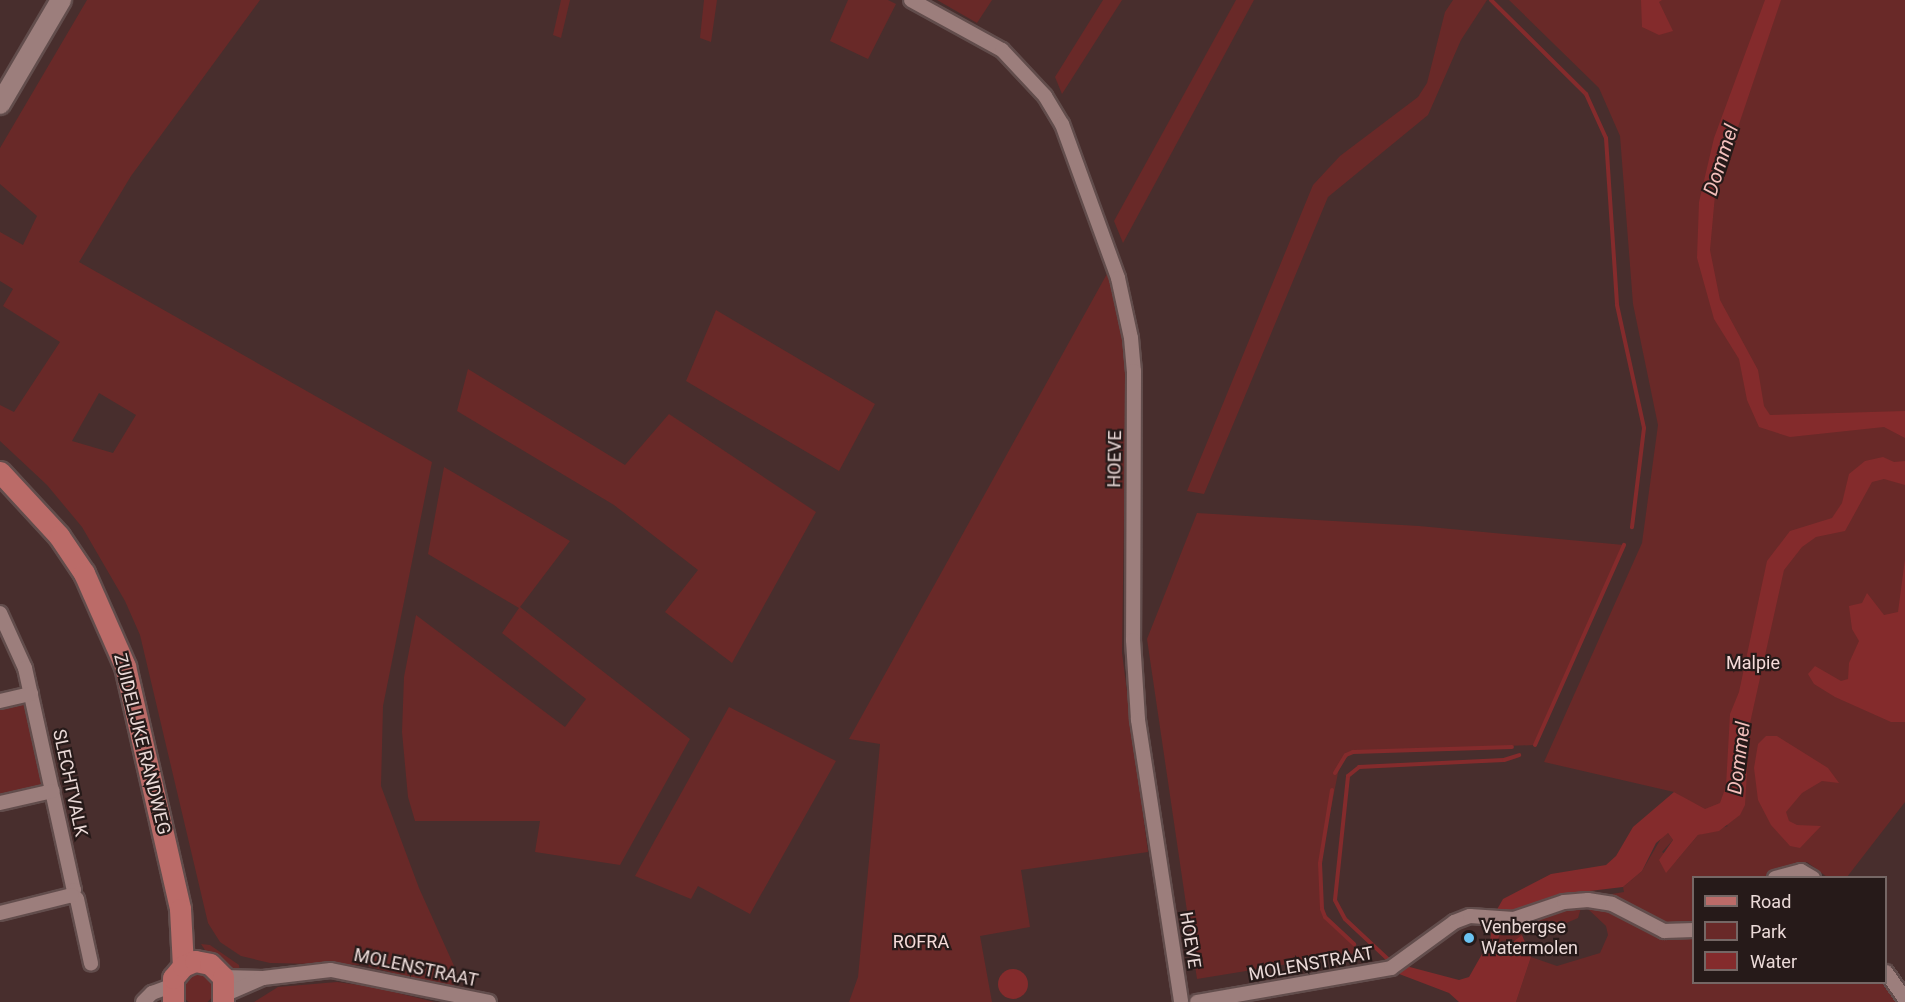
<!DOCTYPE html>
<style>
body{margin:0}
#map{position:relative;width:1905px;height:1002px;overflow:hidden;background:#482e2d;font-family:Roboto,sans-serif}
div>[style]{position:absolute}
.green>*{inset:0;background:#692928}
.round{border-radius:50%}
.water>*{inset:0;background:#842b2c}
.stream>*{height:4px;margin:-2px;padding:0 2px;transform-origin:2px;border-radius:2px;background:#842b2c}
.roads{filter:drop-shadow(2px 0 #624d4c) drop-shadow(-2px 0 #624d4c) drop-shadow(0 2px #624d4c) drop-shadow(0 -2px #624d4c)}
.street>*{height:14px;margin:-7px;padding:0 7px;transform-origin:7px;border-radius:7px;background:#9c7e7c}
.secondary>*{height:20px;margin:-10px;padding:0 10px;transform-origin:10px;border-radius:10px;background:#9c7e7c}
.primary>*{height:21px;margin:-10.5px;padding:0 10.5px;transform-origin:10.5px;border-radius:10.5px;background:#bb6b68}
.dots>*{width:16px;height:16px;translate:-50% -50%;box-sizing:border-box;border:3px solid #261a19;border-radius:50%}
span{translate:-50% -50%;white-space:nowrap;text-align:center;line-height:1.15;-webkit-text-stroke:4.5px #261a19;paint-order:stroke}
.street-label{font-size:18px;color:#ebdad8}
.park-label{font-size:18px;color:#f6dbd9}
.poi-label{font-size:18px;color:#ebdad8}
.left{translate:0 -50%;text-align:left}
.water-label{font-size:20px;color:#f4c0bc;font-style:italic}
.legend{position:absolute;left:1692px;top:876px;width:195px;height:108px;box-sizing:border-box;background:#261a19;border:2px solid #756765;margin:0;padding:8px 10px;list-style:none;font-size:18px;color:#ebdad8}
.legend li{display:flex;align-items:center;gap:12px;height:30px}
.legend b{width:30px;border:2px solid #756765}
</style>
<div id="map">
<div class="green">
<i style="clip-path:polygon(evenodd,87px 0,260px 0,131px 176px,79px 262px,432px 462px,383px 706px,381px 786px,419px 888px,455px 968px,454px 985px,439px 986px,364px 965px,270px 963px,241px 956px,220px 942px,208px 923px,140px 635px,125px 601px,82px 527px,47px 485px,0 441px,0 405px,14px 412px,60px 342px,3px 306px,13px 289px,0 281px,0 232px,23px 245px,37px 216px,0 184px,0 148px,87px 0,99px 393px,136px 415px,113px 453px,72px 441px,99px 393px)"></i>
<i style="clip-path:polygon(561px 0,570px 0,561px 38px,553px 35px)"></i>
<i style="clip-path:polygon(704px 0,717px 0,711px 42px,700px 38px)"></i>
<i style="clip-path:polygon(848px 0,888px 0,896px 4px,868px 59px,830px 41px)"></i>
<i style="clip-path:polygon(937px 0,992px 0,977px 23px)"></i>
<i style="clip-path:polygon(1103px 0,1122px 0,1062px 94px,1055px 77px)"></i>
<i style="clip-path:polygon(1236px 0,1254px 0,1123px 243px,1114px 221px)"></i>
<i style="clip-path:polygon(1453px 0,1487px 0,1461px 40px,1428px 115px,1328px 197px,1204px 494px,1187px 491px,1313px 185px,1340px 156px,1418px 97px,1427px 83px,1445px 12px)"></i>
<i style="clip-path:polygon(1509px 0,1905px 0,1905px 802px,1847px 877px,1827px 877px,1807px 862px,1768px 877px,1694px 878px,1693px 925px,1673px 929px,1613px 900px,1612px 894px,1624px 892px,1623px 887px,1642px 871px,1663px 835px,1668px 833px,1673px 840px,1662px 852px,1676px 861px,1698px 835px,1728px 826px,1674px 792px,1544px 762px,1642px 543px,1658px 425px,1633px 304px,1620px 136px,1599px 88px)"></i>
<i style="clip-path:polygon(1108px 272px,1122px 327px,1126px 375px,1122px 653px,1148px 852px,1021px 870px,1030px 927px,980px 936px,992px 1002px,849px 1002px,858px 977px,880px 744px,849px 739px)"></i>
<i style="clip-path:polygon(716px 310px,875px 404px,839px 471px,686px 381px)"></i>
<i style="clip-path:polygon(468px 369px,625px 465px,669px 414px,816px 512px,732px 663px,665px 612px,698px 570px,614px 505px,457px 411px)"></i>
<i style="clip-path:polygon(444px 467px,570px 541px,520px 607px,690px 739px,620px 865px,535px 852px,540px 821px,415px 821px,408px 797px,402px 732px,404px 677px,416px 615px,565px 727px,586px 699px,502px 633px,519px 608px,428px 554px)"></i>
<i style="clip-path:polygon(1197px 513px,1419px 526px,1624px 545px,1535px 745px,1353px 752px,1340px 763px,1320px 863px,1322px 909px,1332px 926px,1362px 952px,1197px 979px,1147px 639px)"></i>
<i style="clip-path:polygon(25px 703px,44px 786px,0 797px,0 707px)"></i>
<i style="clip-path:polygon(729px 707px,836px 761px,750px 914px,698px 886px,691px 899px,635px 876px)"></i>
<i style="clip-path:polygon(1594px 904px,1663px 935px,1680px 937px,1693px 934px,1694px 982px,1886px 982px,1903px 1002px,1516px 1002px,1531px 957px,1557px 966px,1600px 953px,1608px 935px,1606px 926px,1589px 910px)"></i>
<i style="clip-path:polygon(1578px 905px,1581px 908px,1578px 918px,1541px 934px,1525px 925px,1528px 919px)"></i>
<i style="clip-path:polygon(1503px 922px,1522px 935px,1518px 940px,1498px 941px)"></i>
<i style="clip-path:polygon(201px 944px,210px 945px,239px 965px,240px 972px,229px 970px,209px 956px)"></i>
<i class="round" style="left:182px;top:973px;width:32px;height:32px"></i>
<i style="clip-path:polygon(337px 982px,374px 987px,434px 1002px,254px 1002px,278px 987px)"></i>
</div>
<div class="water">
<i style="clip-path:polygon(1641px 0,1662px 0,1659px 2px,1673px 31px,1659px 35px,1642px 27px)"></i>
<i style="clip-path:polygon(1765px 0,1781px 0,1715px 195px,1710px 250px,1720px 300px,1758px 370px,1764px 406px,1770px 415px,1905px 411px,1905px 438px,1884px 427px,1790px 437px,1759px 427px,1747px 400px,1739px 359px,1714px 319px,1697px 258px,1699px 202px,1714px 138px)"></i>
<i style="clip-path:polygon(1883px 457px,1894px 462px,1905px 461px,1905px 485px,1884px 479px,1872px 482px,1845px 531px,1816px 537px,1802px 547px,1784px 570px,1750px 723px,1745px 805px,1740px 815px,1719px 831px,1698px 835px,1666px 873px,1659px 860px,1673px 840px,1668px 833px,1656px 843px,1642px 871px,1623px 887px,1556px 895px,1510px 912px,1501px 926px,1498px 941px,1510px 944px,1522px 935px,1531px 957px,1516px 1002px,1459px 1002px,1449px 993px,1394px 972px,1406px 966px,1459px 980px,1469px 977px,1490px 940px,1495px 913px,1503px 899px,1551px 874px,1606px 865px,1616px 856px,1633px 827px,1674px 792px,1705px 809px,1720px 803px,1726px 786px,1730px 714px,1739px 692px,1767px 561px,1790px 531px,1832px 518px,1842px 503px,1849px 474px,1865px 461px)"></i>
<i style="clip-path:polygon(1905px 559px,1905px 722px,1891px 722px,1835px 697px,1814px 684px,1808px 674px,1815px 666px,1841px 681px,1848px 679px,1849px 663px,1859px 641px,1852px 629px,1849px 606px,1862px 603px,1867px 593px,1884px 615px,1898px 612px)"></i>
<i style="clip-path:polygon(1766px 736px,1777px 736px,1828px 768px,1839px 783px,1822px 781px,1802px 793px,1786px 812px,1789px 821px,1797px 825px,1821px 826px,1800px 848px,1790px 846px,1771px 825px,1758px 800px,1754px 768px,1758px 744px)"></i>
<i class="round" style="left:998px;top:969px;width:30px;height:30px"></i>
</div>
<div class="stream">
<i style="left:1491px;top:0;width:134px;rotate:44.7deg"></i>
<i style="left:1586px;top:94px;width:48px;rotate:65.6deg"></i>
<i style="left:1606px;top:138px;width:167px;rotate:86.2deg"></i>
<i style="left:1617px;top:305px;width:126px;rotate:77.6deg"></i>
<i style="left:1644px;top:428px;width:100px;rotate:96.9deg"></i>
<i style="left:1535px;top:745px;width:219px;rotate:-66deg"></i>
<i style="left:1335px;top:773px;width:21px;rotate:-59deg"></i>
<i style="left:1346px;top:755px;width:8px;rotate:-23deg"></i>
<i style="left:1353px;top:752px;width:159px;rotate:-1.8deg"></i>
<i style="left:1332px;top:790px;width:74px;rotate:99.3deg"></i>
<i style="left:1320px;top:863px;width:46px;rotate:87.5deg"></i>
<i style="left:1322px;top:909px;width:9px;rotate:69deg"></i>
<i style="left:1325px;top:917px;width:40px;rotate:43deg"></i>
<i style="left:1392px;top:963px;width:64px;rotate:-136.9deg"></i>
<i style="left:1345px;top:919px;width:21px;rotate:-118deg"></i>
<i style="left:1335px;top:900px;width:125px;rotate:-84deg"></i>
<i style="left:1348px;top:776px;width:14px;rotate:-39deg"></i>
<i style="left:1359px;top:767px;width:145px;rotate:-2.8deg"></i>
<i style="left:1504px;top:760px;width:16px;rotate:-18deg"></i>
</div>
<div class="roads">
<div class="street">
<i style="left:911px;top:0;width:104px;rotate:28.8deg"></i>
<i style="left:1002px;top:50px;width:63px;rotate:46.9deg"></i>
<i style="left:1045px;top:96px;width:33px;rotate:59deg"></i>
<i style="left:1062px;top:124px;width:164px;rotate:70deg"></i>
<i style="left:1118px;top:278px;width:61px;rotate:77.8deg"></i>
<i style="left:1131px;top:338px;width:33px;rotate:85deg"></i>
<i style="left:1134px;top:371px;width:269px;rotate:90.2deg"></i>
<i style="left:1133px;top:640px;width:80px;rotate:86.4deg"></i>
<i style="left:1138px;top:720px;width:285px;rotate:81.3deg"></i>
<i style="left:0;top:613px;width:60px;rotate:65.6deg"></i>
<i style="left:25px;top:668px;width:227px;rotate:77.6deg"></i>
<i style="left:74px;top:890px;width:5px;rotate:112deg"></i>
<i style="left:72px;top:895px;width:6px;rotate:39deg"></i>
<i style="left:77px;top:899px;width:66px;rotate:77.7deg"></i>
<i style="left:0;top:701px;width:32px;rotate:-13deg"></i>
<i style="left:0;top:803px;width:54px;rotate:-12.8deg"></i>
<i style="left:1775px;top:878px;width:27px;rotate:-15deg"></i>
<i style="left:1801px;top:871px;width:14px;rotate:30deg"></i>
<i style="left:0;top:913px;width:74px;rotate:-14deg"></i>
<i style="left:1886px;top:972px;width:33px;rotate:55deg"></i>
<i style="left:223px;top:977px;width:40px;rotate:1.4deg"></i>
<i style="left:263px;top:978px;width:68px;rotate:-6.7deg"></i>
<i style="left:331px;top:970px;width:161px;rotate:11.4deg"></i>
<i style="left:226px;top:994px;width:40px;rotate:-23.4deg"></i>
<i style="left:143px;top:1002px;width:13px;rotate:-45deg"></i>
<i style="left:152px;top:993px;width:20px;rotate:-20deg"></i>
<i style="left:1197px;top:1002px;width:197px;rotate:-9.9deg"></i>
<i style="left:1391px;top:968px;width:78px;rotate:-36.1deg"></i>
<i style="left:1454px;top:922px;width:17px;rotate:-21deg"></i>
<i style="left:1470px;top:916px;width:44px;rotate:3.9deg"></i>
<i style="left:1514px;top:919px;width:53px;rotate:-18.8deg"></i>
<i style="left:1564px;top:902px;width:24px;rotate:-5deg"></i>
<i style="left:1588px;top:900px;width:24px;rotate:9deg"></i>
<i style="left:1612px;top:904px;width:59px;rotate:27.4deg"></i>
<i style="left:1664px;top:931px;width:30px;rotate:-2deg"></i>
</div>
<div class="secondary">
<i style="left:0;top:104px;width:121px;rotate:-59.6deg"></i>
</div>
<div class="primary">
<i style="left:0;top:472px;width:87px;rotate:47.3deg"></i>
<i style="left:59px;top:536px;width:45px;rotate:56deg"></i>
<i style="left:84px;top:573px;width:102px;rotate:66.2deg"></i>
<i style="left:125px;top:666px;width:249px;rotate:77.2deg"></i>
<i style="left:180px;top:909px;width:57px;rotate:87deg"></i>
<i style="left:173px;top:1002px;width:24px;rotate:-90deg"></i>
<i style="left:173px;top:978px;width:16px;rotate:-50deg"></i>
<i style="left:183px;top:966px;width:13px;rotate:-23deg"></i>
<i style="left:195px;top:961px;width:15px;rotate:11deg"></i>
<i style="left:210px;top:964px;width:18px;rotate:45deg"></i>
<i style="left:223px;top:977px;width:25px;rotate:90deg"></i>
</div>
</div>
<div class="dots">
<i style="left:1469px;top:938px;background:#6bc3f2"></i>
</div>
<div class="street-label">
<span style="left:1115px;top:459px;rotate:-89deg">HOEVE</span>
<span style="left:142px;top:744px;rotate:76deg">ZUIDELIJKE RANDWEG</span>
<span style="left:70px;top:783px;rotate:78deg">SLECHTVALK</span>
<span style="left:1190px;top:940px;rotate:81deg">HOEVE</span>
<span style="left:1311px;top:964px;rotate:-10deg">MOLENSTRAAT</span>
<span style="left:416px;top:968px;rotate:12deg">MOLENSTRAAT</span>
</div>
<div class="park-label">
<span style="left:1753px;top:663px">Malpie</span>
<span style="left:921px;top:942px">ROFRA</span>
</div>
<div class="poi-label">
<span class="left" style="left:1481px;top:938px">Venbergse<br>Watermolen</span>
</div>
<div class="water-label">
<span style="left:1721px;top:160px;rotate:-72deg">Dommel</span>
<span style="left:1739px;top:758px;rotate:-83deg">Dommel</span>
</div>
<ul class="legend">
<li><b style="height:8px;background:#bb6b68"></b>Road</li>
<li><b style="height:16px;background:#692928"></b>Park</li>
<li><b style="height:16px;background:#842b2c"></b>Water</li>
</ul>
</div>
